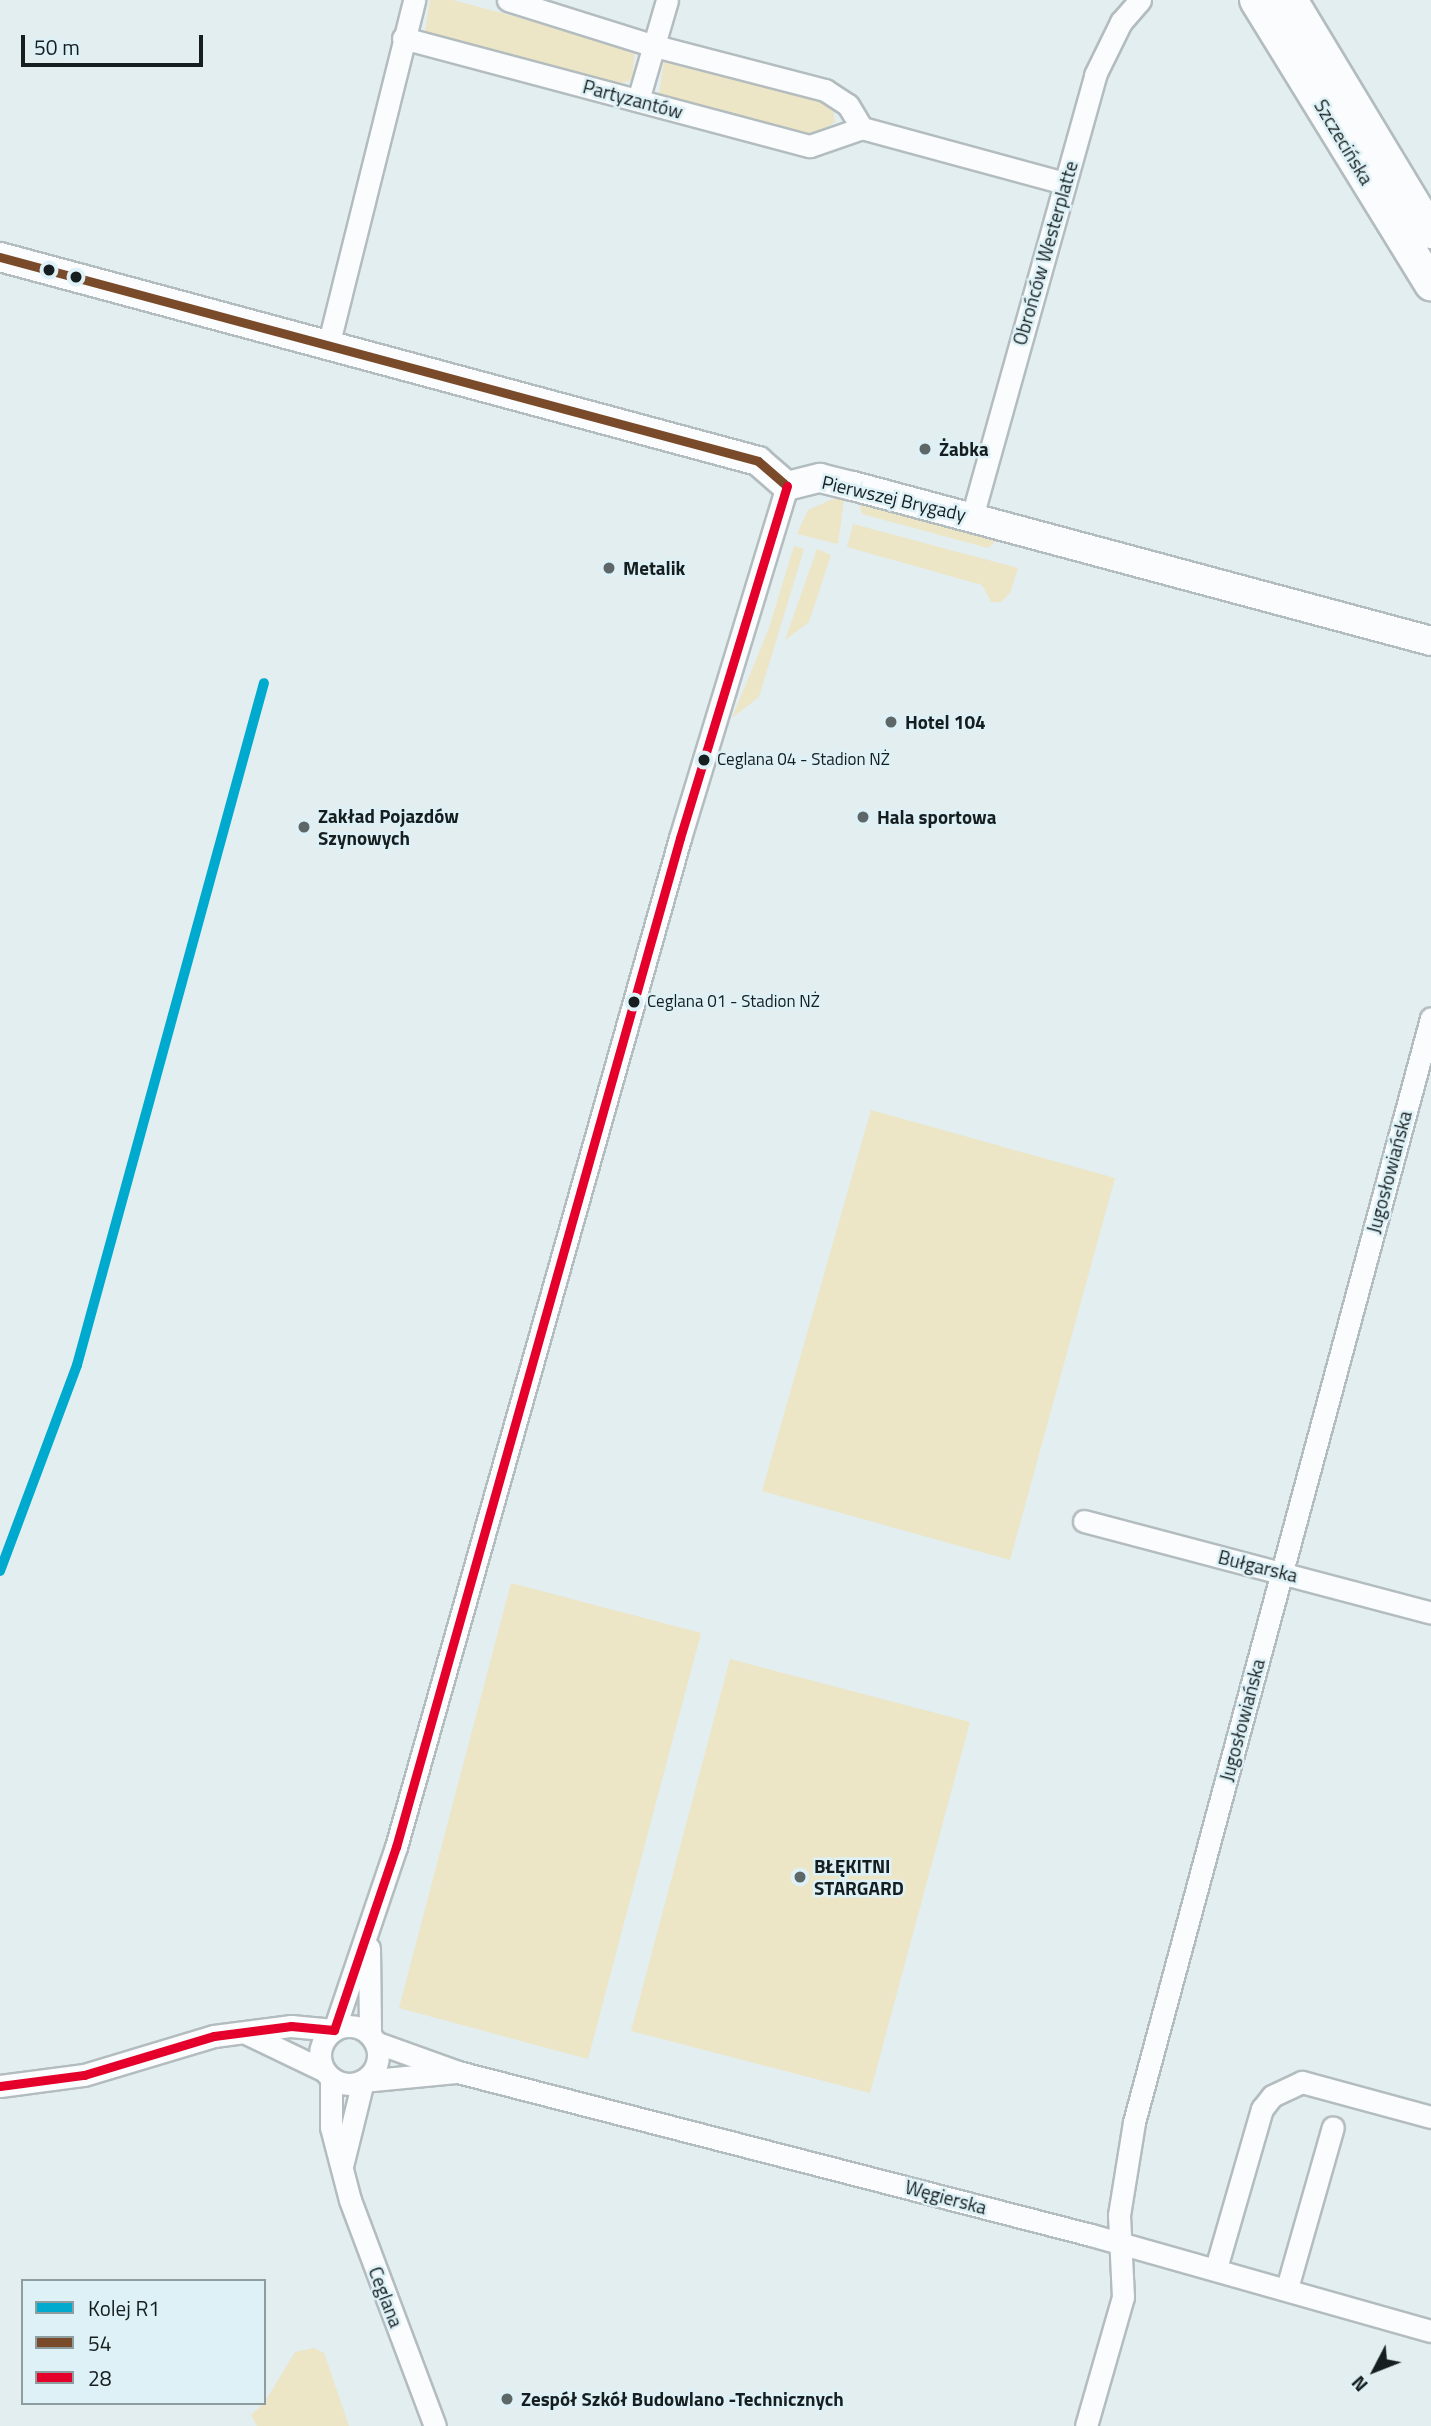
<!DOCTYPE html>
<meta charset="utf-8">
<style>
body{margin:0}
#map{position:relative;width:1431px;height:2426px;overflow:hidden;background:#e3eef0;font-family:"Titillium Web",sans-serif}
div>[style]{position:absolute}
.green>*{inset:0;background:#ece5c6}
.roads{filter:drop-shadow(2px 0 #b3bcbe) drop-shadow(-2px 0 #b3bcbe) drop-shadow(0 2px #b3bcbe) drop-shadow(0 -2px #b3bcbe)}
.minor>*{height:21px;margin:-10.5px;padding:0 10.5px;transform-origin:10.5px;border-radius:10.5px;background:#fbfcfd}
.minor>.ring{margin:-10.5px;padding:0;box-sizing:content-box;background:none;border:21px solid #fbfcfd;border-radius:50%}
.tertiary>*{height:28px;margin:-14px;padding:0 14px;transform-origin:14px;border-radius:14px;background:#fbfcfd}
.secondary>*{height:32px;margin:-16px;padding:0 16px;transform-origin:16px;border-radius:16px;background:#fbfcfd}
.bus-1>*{height:9px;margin:-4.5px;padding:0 4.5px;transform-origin:4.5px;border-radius:4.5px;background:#7a4b2a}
.bus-2>*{height:9px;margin:-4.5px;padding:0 4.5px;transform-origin:4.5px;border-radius:4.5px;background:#e4002b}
.rail-1>*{height:10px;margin:-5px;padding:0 5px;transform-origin:5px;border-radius:5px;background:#00a9ce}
.dots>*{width:19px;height:19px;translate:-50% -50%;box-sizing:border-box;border:4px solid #ddf1f6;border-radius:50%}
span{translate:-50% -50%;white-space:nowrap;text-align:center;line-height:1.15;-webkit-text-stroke:5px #ddf1f6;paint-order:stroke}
.bus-label{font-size:17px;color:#161e1f}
.left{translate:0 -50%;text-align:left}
.street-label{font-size:19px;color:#161e1f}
.poi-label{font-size:19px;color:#161e1f;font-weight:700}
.legend{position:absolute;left:21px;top:2279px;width:245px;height:126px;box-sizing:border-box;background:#ddf1f6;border:2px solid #8d9da0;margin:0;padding:9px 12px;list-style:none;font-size:21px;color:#161e1f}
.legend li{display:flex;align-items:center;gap:14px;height:35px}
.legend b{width:35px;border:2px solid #8d9da0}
.north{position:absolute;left:1340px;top:2335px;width:70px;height:70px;-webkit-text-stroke:5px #ddf1f6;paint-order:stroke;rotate:228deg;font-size:19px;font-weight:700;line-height:28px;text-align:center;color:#161e1f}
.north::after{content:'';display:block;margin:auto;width:24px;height:32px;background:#161e1f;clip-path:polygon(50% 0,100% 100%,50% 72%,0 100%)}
.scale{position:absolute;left:21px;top:35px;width:182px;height:32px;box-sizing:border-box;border:4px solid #161e1f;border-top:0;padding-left:9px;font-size:21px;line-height:24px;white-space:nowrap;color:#161e1f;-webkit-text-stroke:5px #ddf1f6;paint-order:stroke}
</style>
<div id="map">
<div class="green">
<i style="clip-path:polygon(430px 0,453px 0,635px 49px,632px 80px,620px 84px,425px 32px)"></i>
<i style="clip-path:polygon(671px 59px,832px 103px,835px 122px,813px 136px,659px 94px,664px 61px)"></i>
<i style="clip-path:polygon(835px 498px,844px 500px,838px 544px,797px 534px,808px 510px)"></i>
<i style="clip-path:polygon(859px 503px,997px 540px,988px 548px,862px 514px)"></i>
<i style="clip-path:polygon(853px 524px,1018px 568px,1010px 593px,1001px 602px,991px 602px,982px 585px,847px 547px)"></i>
<i style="clip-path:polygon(794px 546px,804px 549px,759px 697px,732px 718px,769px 628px)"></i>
<i style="clip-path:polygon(817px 549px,831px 555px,809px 622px,785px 640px)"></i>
<i style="clip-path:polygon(871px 1110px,1115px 1178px,1010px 1560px,762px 1491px)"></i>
<i style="clip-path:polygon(511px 1583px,701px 1633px,588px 2059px,399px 2008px)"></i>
<i style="clip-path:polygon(730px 1659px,970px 1722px,870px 2093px,631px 2031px)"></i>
<i style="clip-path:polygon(314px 2348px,324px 2353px,349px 2426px,257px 2426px,251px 2415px,264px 2403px,295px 2352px)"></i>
</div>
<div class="roads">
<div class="minor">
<i style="left:508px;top:0;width:154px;rotate:17.4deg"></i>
<i style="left:655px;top:46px;width:176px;rotate:14.5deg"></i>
<i style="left:825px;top:90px;width:27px;rotate:33deg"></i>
<i style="left:848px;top:105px;width:27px;rotate:59deg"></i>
<i style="left:403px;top:38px;width:421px;rotate:14.9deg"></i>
<i style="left:810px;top:146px;width:55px;rotate:-19.1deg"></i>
<i style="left:862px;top:128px;width:210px;rotate:15.2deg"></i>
<i style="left:638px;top:100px;width:104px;rotate:-73.8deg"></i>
<i style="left:328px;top:346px;width:357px;rotate:-76deg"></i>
<i style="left:972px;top:517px;width:459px;rotate:-74.4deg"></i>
<i style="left:1095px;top:75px;width:59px;rotate:-63.9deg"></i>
<i style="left:1121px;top:22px;width:29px;rotate:-49deg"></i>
<i style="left:1084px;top:1521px;width:359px;rotate:14.8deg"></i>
<i style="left:369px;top:1948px;width:86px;rotate:89.3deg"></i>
<i class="ring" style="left:320px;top:2026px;width:37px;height:37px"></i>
<i style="left:248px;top:2034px;width:85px;rotate:25.7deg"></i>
<i style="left:375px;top:2042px;width:88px;rotate:19.9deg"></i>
<i style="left:458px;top:2072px;width:654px;rotate:14.44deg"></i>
<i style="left:1091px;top:2235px;width:353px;rotate:15.8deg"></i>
<i style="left:331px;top:2078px;width:49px;rotate:90deg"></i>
<i style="left:331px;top:2127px;width:75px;rotate:75.4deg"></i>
<i style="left:350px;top:2200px;width:241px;rotate:69.4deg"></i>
<i style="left:0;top:2086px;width:85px;rotate:-7.5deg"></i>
<i style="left:84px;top:2075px;width:136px;rotate:-16.7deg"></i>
<i style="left:214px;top:2036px;width:78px;rotate:-7.4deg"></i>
<i style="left:291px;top:2026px;width:43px;rotate:5.3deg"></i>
<i style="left:334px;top:2030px;width:193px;rotate:-71.3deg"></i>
<i style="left:396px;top:1847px;width:1048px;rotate:-74.28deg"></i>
<i style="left:680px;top:838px;width:368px;rotate:-73.1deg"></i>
<i style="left:342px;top:2166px;width:88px;rotate:-76.1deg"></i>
<i style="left:363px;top:2081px;width:93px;rotate:-5.5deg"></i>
<i style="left:1216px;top:2268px;width:166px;rotate:-73.9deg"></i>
<i style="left:1262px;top:2109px;width:16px;rotate:-52deg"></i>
<i style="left:1272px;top:2096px;width:33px;rotate:-25deg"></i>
<i style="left:1302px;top:2082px;width:134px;rotate:15.2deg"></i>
<i style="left:1287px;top:2288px;width:167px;rotate:-74.1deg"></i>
<i style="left:1086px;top:2426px;width:134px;rotate:-74deg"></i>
<i style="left:1123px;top:2297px;width:82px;rotate:-92.8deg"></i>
<i style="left:1119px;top:2215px;width:94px;rotate:-80.8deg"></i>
<i style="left:1134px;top:2122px;width:1143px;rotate:-74.94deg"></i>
</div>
<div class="tertiary">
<i style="left:0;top:257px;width:785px;rotate:15.06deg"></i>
<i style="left:758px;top:461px;width:38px;rotate:41deg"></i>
<i style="left:787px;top:486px;width:34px;rotate:-14deg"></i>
<i style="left:820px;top:478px;width:34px;rotate:14deg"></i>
<i style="left:853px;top:486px;width:598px;rotate:15.01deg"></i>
</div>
<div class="secondary">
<i style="left:1256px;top:0;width:334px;rotate:58.4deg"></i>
<i style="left:1291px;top:0;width:271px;rotate:58.9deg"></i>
</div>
</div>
<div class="bus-1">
<i style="left:0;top:257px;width:785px;rotate:15.06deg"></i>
<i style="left:758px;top:461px;width:38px;rotate:41deg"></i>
</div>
<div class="bus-2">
<i style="left:0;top:2086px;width:85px;rotate:-7.5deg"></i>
<i style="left:84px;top:2075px;width:136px;rotate:-16.7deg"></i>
<i style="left:214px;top:2036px;width:78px;rotate:-7.4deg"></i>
<i style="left:291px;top:2026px;width:43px;rotate:5.3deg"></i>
<i style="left:334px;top:2030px;width:193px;rotate:-71.3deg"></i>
<i style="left:396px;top:1847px;width:1048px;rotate:-74.28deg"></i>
<i style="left:680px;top:838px;width:368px;rotate:-73.1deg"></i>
</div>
<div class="rail-1">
<i style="left:0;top:1571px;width:220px;rotate:-69.5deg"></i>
<i style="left:77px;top:1365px;width:707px;rotate:-74.67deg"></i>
</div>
<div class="dots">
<i style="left:49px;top:270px;background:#161e1f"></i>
<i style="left:76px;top:277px;background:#161e1f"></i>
<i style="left:925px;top:449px;background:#5e6768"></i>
<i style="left:609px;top:568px;background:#5e6768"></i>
<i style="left:891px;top:722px;background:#5e6768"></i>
<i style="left:704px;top:760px;background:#161e1f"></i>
<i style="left:863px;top:817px;background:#5e6768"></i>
<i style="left:304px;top:827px;background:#5e6768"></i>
<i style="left:634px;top:1002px;background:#161e1f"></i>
<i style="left:800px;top:1877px;background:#5e6768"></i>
<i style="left:507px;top:2399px;background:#5e6768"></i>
</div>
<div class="bus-label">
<span class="left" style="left:717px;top:760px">Ceglana 04 - Stadion NŻ</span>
<span class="left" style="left:647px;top:1002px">Ceglana 01 - Stadion NŻ</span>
</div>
<div class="street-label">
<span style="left:633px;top:99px;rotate:15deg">Partyzantów</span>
<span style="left:1344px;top:142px;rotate:59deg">Szczecińska</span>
<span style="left:1045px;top:253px;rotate:-74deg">Obrońców Westerplatte</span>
<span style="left:894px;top:498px;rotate:13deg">Pierwszej Brygady</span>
<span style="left:1389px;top:1172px;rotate:-75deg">Jugosłowiańska</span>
<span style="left:1258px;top:1566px;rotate:14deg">Bułgarska</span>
<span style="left:1242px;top:1720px;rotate:-75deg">Jugosłowiańska</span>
<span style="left:946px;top:2197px;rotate:15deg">Węgierska</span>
<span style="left:386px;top:2297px;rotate:69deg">Ceglana</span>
</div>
<div class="poi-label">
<span class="left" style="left:939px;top:449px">Żabka</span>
<span class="left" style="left:623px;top:568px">Metalik</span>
<span class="left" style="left:905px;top:722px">Hotel 104</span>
<span class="left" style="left:318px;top:827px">Zakład Pojazdów<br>Szynowych</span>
<span class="left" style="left:877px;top:817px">Hala sportowa</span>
<span class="left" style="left:814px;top:1877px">BŁĘKITNI<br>STARGARD</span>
<span class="left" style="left:521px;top:2399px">Zespół Szkół Budowlano -Technicznych</span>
</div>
<ul class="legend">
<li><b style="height:9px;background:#00a9ce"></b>Kolej R1</li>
<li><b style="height:9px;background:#7a4b2a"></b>54</li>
<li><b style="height:9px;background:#e4002b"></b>28</li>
</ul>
<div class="north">N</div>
<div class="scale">50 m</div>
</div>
